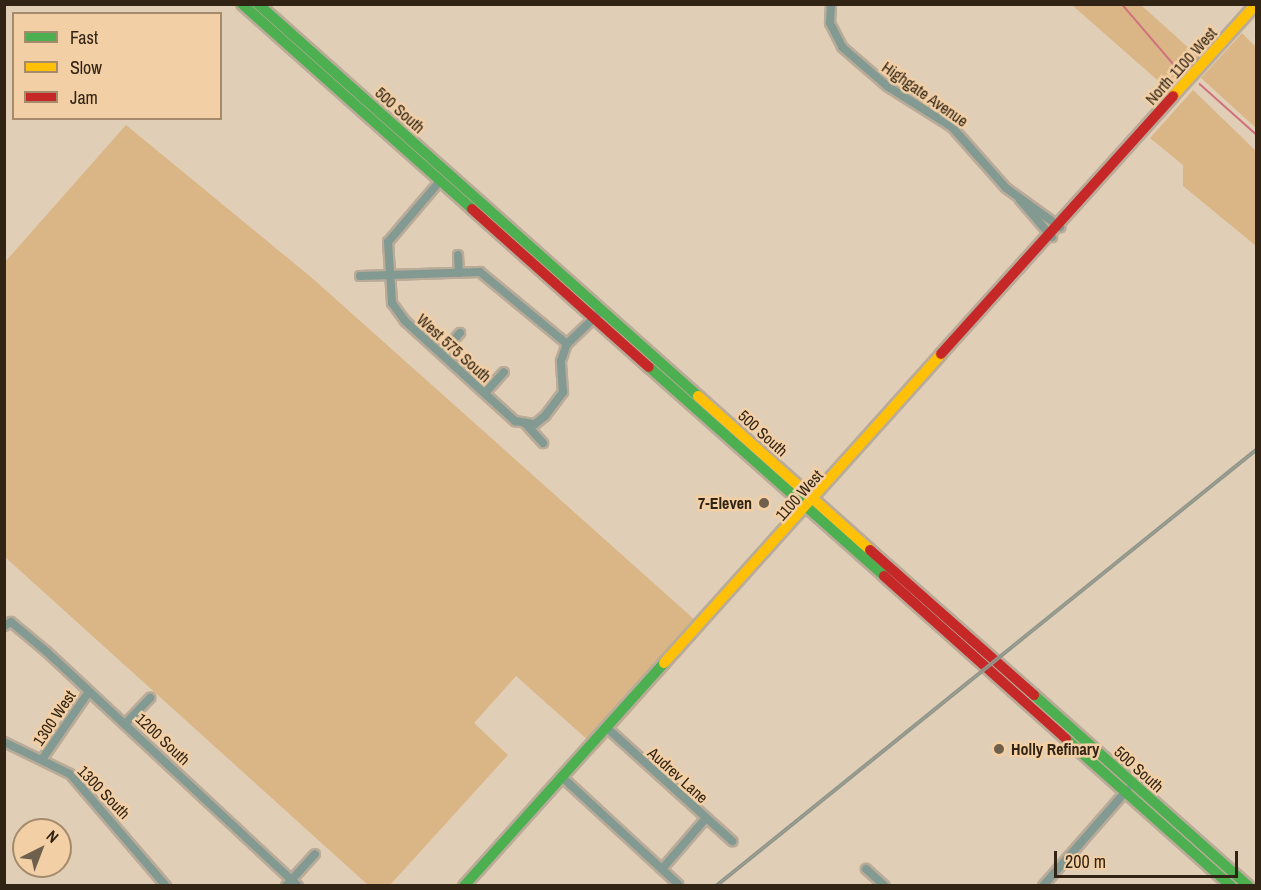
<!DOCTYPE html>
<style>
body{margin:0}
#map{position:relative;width:1261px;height:890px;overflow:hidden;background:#e0ceb6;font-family:"Archivo Narrow",sans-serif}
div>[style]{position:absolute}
.green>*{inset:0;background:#dab586}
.stream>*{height:1.5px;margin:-0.75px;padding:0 0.75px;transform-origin:0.75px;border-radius:0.75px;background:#d0717d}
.roads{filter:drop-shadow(2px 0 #baab99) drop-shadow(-2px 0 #baab99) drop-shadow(0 2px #baab99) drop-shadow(0 -2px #baab99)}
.street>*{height:8px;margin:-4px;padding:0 4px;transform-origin:4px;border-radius:4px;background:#829a92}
.fast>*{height:10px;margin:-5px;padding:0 5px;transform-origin:5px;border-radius:5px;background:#4caf50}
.slow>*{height:10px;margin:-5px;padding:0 5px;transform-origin:5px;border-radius:5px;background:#ffc107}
.jam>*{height:10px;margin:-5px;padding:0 5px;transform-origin:5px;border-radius:5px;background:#c62828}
.rail>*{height:4px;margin-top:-2px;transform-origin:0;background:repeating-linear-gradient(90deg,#f2cfa5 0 4.5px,#90968a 0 9px);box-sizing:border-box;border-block:2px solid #90968a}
.dots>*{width:16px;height:16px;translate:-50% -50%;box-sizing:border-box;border:3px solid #f2cfa5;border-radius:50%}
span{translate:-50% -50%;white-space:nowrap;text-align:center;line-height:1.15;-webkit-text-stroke:5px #f2cfa5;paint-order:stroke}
.street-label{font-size:16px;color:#322414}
.poi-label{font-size:16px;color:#322414;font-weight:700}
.right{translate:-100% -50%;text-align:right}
.left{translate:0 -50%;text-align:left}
.frame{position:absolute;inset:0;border:6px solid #322414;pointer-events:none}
.legend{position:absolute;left:12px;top:12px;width:210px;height:108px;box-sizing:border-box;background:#f2cfa5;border:2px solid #a58b6b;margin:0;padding:8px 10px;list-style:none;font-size:18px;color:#322414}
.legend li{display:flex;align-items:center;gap:12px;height:30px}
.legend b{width:30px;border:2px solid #a58b6b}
.north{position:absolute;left:12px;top:818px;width:60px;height:60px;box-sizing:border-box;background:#f2cfa5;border:2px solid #a58b6b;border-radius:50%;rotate:42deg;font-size:16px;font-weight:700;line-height:24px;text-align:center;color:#322414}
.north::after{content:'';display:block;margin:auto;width:21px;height:27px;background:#6f604d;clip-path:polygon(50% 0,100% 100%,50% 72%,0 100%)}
.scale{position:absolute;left:1054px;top:851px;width:184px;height:27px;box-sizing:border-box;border:3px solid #322414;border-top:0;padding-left:8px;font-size:18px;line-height:21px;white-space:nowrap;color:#322414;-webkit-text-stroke:4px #f2cfa5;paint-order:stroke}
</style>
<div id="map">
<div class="green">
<i style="clip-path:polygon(1072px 5px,1141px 5px,1201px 59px,1172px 93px)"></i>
<i style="clip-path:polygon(1242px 33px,1256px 47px,1256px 128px,1201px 78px)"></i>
<i style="clip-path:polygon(1193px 90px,1256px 151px,1256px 253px,1255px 245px,1183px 186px,1183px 165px,1150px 138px)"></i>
<i style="clip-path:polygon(126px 125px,312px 278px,705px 629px,598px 749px,516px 676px,474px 723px,508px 755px,390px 885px,368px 885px,5px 557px,5px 262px)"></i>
</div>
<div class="stream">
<i style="left:1122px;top:4px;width:92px;rotate:49.4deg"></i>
<i style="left:1200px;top:84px;width:75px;rotate:41.8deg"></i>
</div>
<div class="roads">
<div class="street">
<i style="left:831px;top:4px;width:19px;rotate:93deg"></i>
<i style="left:830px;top:23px;width:27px;rotate:63deg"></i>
<i style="left:842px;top:47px;width:60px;rotate:40.9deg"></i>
<i style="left:887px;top:86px;width:77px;rotate:32.2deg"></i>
<i style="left:952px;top:127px;width:81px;rotate:48.5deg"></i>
<i style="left:1006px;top:188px;width:67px;rotate:35.8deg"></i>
<i style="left:440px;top:181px;width:80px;rotate:130.4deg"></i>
<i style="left:388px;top:242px;width:61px;rotate:86.2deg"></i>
<i style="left:392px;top:303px;width:22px;rotate:54deg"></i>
<i style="left:405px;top:321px;width:149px;rotate:42.3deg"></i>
<i style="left:515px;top:421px;width:20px;rotate:9deg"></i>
<i style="left:535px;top:424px;width:13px;rotate:-39deg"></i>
<i style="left:545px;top:416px;width:30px;rotate:-53deg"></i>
<i style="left:563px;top:392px;width:31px;rotate:-94deg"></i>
<i style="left:561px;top:361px;width:18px;rotate:-71deg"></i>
<i style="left:567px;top:344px;width:42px;rotate:-44deg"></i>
<i style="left:1020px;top:200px;width:49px;rotate:49.1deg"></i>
<i style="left:458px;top:255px;width:18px;rotate:87deg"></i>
<i style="left:360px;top:276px;width:120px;rotate:-1.9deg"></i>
<i style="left:480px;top:272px;width:113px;rotate:39.6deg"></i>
<i style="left:442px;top:353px;width:27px;rotate:-48deg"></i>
<i style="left:485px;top:393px;width:28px;rotate:-48deg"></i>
<i style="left:525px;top:423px;width:27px;rotate:48deg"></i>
<i style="left:4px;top:626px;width:8px;rotate:-30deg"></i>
<i style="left:11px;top:622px;width:47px;rotate:39.8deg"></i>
<i style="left:47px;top:652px;width:343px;rotate:43deg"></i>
<i style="left:126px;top:723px;width:35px;rotate:-46deg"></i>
<i style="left:607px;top:728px;width:169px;rotate:42.1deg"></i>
<i style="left:4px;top:742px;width:73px;rotate:25.9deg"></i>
<i style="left:70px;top:774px;width:148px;rotate:49.4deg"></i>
<i style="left:43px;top:758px;width:79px;rotate:-55.3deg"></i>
<i style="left:562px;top:777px;width:158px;rotate:42.7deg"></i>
<i style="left:662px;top:869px;width:67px;rotate:-49.2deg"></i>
<i style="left:866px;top:869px;width:25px;rotate:42deg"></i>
<i style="left:286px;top:886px;width:43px;rotate:-47.8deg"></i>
<i style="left:1043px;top:886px;width:128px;rotate:-48.8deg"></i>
</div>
<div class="fast">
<i style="left:242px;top:4px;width:308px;rotate:41.7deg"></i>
<i style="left:258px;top:4px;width:589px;rotate:41.7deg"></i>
<i style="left:649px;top:367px;width:314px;rotate:41.6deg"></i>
<i style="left:1034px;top:695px;width:287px;rotate:41.7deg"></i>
<i style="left:1066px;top:739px;width:221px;rotate:41.7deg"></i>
<i style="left:464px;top:886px;width:300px;rotate:-48.1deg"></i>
</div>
<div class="slow">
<i style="left:1173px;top:96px;width:124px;rotate:-47.9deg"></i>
<i style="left:698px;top:396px;width:231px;rotate:41.8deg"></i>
<i style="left:664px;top:663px;width:415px;rotate:-48.1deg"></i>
</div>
<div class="jam">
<i style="left:472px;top:209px;width:237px;rotate:41.8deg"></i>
<i style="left:941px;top:354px;width:347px;rotate:-48deg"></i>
<i style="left:870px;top:550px;width:219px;rotate:41.5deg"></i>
<i style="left:884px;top:576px;width:244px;rotate:41.8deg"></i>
</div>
</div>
<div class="rail">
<i style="left:716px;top:886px;width:694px;rotate:-38.92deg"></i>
</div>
<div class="dots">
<i style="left:764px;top:503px;background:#6f604d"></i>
<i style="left:999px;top:749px;background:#6f604d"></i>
</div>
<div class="street-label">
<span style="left:1181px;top:66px;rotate:-48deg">North 1100 West</span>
<span style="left:925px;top:94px;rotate:35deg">Highgate Avenue</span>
<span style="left:400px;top:110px;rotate:42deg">500 South</span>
<span style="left:454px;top:348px;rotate:42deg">West 575 South</span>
<span style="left:763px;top:433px;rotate:42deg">500 South</span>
<span style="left:799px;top:495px;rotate:-48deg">1100 West</span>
<span style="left:54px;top:718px;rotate:-56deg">1300 West</span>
<span style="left:163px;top:739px;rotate:43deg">1200 South</span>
<span style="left:1139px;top:769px;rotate:42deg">500 South</span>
<span style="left:678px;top:775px;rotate:42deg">Audrev Lane</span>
<span style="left:104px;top:792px;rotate:46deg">1300 South</span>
</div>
<div class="poi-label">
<span class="right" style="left:752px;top:503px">7-Eleven</span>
<span class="left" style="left:1011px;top:749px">Holly Refinary</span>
</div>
<div class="frame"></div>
<ul class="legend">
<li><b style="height:8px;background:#4caf50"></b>Fast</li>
<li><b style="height:8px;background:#ffc107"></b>Slow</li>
<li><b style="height:8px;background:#c62828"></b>Jam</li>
</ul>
<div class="north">N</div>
<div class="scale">200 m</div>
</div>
